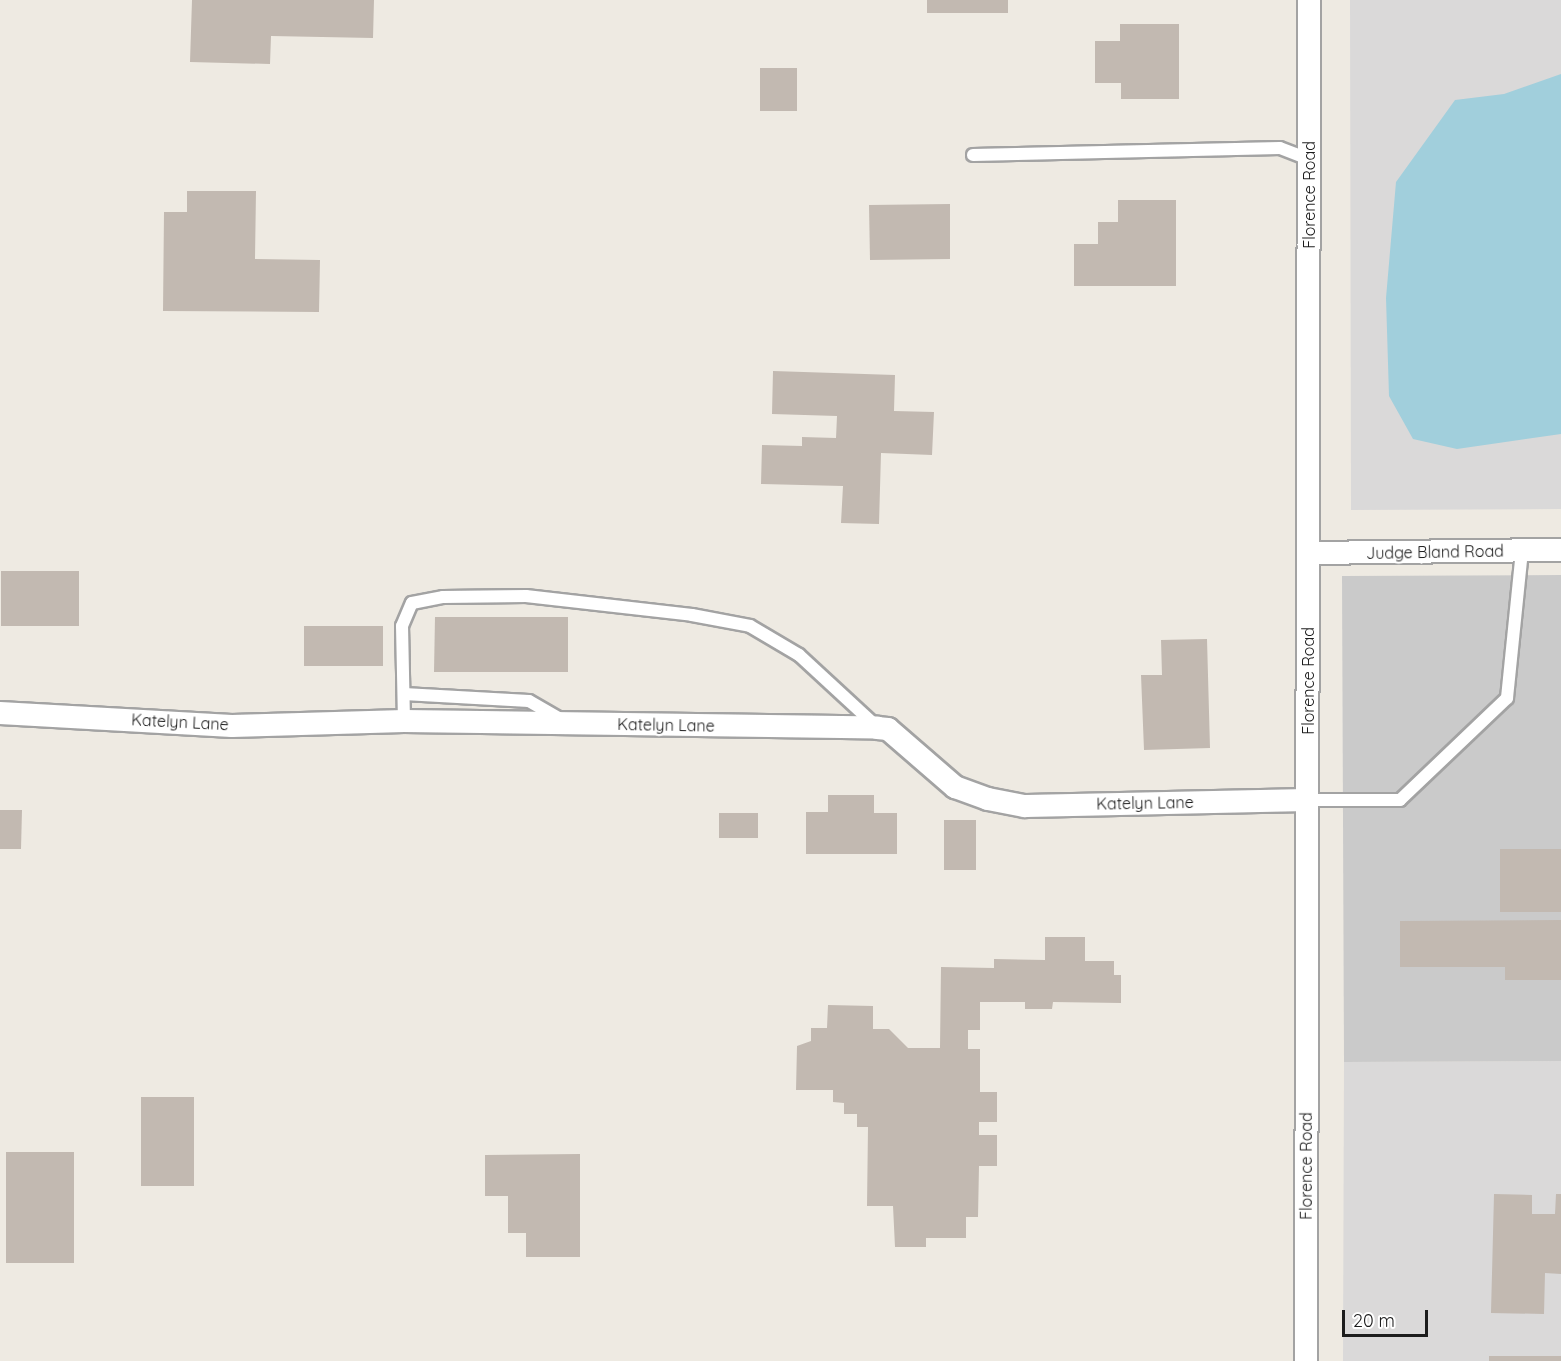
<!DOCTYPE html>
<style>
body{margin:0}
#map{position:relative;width:1561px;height:1361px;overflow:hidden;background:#eeeae2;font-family:Quicksand,sans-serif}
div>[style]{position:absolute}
.residential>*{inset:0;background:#dad9d9}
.religious>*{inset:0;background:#cacaca}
.water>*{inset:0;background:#a1cfdc}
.building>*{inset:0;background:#c2b9b1}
.roads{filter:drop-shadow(2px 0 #a3a3a3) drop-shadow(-2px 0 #a3a3a3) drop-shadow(0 2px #a3a3a3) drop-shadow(0 -2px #a3a3a3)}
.lane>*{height:12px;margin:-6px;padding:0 6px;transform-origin:6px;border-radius:6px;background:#fff}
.street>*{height:22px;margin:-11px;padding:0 11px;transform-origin:11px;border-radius:11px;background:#fff}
span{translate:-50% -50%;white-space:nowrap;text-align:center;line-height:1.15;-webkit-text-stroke:4.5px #fff;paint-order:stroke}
.street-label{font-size:16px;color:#1c1c1c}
.scale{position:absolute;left:1342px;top:1310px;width:86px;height:27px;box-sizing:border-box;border:3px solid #1c1c1c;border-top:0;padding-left:8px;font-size:18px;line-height:21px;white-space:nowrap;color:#1c1c1c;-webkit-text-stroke:4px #fff;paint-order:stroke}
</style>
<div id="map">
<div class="residential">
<i style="clip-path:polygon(1350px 0,1561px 0,1561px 509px,1351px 510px)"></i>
<i style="clip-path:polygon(1561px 1061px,1561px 1361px,1343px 1361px,1344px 1062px)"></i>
</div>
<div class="religious">
<i style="clip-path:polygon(1561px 575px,1561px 1061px,1344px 1062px,1342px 576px)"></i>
</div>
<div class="water">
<i style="clip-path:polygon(1561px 74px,1561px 434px,1457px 449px,1413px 439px,1389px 396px,1386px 298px,1396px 182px,1455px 100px,1504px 94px)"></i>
</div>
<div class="building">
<i style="clip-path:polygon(192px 0,374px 0,373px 38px,271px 36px,270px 64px,190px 62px)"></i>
<i style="clip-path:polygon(927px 0,1008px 0,1008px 13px,927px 13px)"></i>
<i style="clip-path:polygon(1120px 24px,1179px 24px,1179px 99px,1121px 99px,1121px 83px,1095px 83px,1095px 41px,1120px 41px)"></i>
<i style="clip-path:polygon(760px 68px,797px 68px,797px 111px,760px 111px)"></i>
<i style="clip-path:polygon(187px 191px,256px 191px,255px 259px,320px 260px,319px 312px,163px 311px,164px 212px,187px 212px)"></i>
<i style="clip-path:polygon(1118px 200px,1176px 200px,1176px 286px,1074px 286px,1074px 244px,1098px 244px,1098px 222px,1118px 222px)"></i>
<i style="clip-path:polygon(950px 204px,950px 259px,870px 260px,869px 205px)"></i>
<i style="clip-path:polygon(773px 371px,895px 375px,894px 411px,934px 412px,932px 455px,881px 453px,879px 524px,841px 523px,843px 486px,761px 484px,762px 445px,802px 446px,802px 437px,836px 438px,837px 416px,772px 414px)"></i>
<i style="clip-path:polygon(1px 571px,79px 571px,79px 626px,1px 626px)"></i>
<i style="clip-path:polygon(435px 617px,568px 617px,568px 672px,434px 672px)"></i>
<i style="clip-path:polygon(304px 626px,383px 626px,383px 666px,304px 666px)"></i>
<i style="clip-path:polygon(1207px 639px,1210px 748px,1144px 750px,1141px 675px,1162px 675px,1161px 640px)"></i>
<i style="clip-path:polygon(828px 795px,874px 795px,874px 813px,897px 813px,897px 854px,806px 854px,806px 812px,828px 812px)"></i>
<i style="clip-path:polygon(0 810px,22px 810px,21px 849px,0 849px)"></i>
<i style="clip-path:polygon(719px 813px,758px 813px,758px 838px,719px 838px)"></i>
<i style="clip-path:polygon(944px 820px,976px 820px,976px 870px,944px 870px)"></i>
<i style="clip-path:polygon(1500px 849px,1561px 849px,1561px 912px,1500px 912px)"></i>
<i style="clip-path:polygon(1561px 920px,1561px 980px,1505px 980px,1505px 967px,1400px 967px,1400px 921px)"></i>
<i style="clip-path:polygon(1045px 937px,1085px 937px,1085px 961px,1114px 961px,1114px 975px,1121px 975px,1121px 1003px,1053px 1002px,1052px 1009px,1025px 1009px,1025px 1002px,980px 1002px,980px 1030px,968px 1030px,968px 1049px,980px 1049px,980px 1092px,997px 1092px,997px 1122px,979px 1122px,979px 1135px,997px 1135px,997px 1166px,979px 1166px,978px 1217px,966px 1217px,966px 1238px,926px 1238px,926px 1247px,895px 1247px,893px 1206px,867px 1206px,868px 1127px,857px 1127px,857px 1114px,844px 1114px,844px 1103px,833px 1102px,833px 1090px,796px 1090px,797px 1046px,811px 1041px,811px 1028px,827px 1028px,828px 1005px,873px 1006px,873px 1029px,889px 1029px,908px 1048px,940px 1048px,941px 967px,994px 968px,994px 959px,1045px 960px)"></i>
<i style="clip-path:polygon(141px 1097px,194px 1097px,194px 1186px,141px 1186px)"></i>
<i style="clip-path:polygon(6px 1152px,74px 1152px,74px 1263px,6px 1263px)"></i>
<i style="clip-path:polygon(580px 1154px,580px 1257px,526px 1257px,526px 1233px,508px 1233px,508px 1196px,485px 1196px,485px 1155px)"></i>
<i style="clip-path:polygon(1494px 1194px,1532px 1195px,1532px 1214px,1555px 1214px,1556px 1194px,1561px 1194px,1561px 1274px,1545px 1273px,1544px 1314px,1491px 1313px)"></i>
<i style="clip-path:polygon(1489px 1356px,1561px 1356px,1561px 1361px,1489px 1361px)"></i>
</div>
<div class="roads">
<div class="lane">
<i style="left:973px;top:155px;width:307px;rotate:-1.3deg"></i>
<i style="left:1280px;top:148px;width:31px;rotate:21deg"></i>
<i style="left:404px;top:694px;width:125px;rotate:3.2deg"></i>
<i style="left:529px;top:701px;width:38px;rotate:30deg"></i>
<i style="left:404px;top:721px;width:95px;rotate:-91.2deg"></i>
<i style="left:402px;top:626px;width:25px;rotate:-67deg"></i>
<i style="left:412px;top:603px;width:32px;rotate:-11deg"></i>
<i style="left:443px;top:597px;width:83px;rotate:-0.7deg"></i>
<i style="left:526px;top:596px;width:167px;rotate:6.5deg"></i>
<i style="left:692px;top:615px;width:59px;rotate:10.7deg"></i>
<i style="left:750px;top:626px;width:57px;rotate:30.6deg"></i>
<i style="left:799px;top:655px;width:106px;rotate:42.7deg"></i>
<i style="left:1308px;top:800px;width:92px"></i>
<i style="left:1400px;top:800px;width:148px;rotate:-43.6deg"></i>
<i style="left:1507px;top:698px;width:148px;rotate:-84.2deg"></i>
</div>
<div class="street">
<i style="left:1309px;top:553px;width:252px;rotate:-0.7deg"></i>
<i style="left:0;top:713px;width:232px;rotate:3.2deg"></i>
<i style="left:232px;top:726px;width:172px;rotate:-1.7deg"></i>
<i style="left:404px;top:721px;width:473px;rotate:0.8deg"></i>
<i style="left:877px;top:728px;width:11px;rotate:5deg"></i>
<i style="left:888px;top:729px;width:89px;rotate:40.9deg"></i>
<i style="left:955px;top:787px;width:35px;rotate:20deg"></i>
<i style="left:988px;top:799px;width:38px;rotate:11deg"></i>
<i style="left:1025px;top:806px;width:283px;rotate:-1.2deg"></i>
<i style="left:1306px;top:1361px;width:1361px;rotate:-89.87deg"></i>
</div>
</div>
<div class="street-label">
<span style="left:1309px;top:195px;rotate:-90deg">Florence Road</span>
<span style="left:1435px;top:552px;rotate:-1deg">Judge Bland Road</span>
<span style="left:1308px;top:681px;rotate:-90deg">Florence Road</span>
<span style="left:180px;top:722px;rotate:3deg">Katelyn Lane</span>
<span style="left:666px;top:725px;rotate:1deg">Katelyn Lane</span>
<span style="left:1145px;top:803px;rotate:-1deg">Katelyn Lane</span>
<span style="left:1306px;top:1166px;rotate:-90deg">Florence Road</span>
</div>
<div class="scale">20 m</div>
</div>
